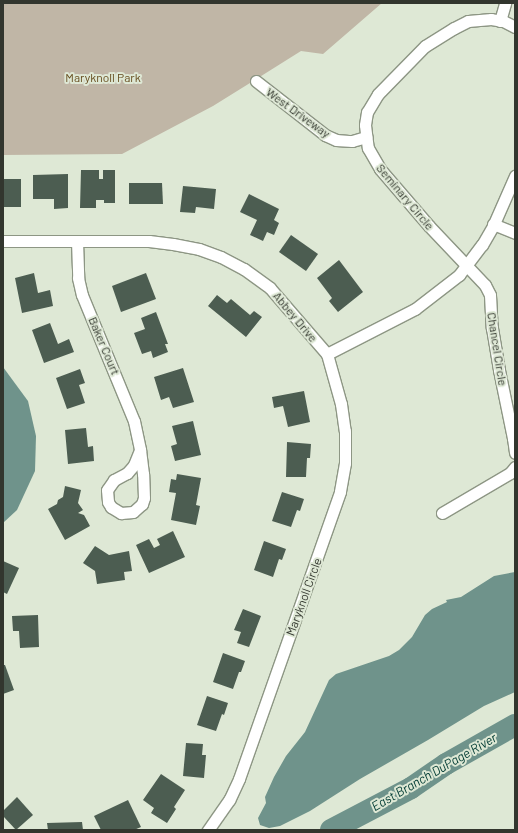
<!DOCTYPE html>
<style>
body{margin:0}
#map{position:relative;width:518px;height:833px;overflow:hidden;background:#dee8d5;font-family:Barlow,sans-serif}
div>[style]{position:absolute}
.green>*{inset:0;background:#c0b6a6}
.water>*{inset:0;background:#6f938b}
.river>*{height:22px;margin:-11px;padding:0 11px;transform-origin:11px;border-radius:11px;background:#6f938b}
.building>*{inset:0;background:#4c5d51}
.roads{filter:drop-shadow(1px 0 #8d9684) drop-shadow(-1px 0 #8d9684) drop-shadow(0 1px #8d9684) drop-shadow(0 -1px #8d9684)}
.street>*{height:11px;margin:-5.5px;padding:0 5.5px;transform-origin:5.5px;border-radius:5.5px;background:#fff}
span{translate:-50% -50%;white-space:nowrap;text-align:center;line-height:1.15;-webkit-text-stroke:4px #dee8d5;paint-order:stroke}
.park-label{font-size:12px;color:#654c1d}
.street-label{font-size:12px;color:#32362e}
.water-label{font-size:13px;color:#003b33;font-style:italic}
.frame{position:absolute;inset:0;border:4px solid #32362e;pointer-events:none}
</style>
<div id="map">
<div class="green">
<i style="clip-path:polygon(3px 3px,382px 3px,323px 54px,301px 51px,213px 106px,122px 154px,3px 155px)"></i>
</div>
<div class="water">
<i style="clip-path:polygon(3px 367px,28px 401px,36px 436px,35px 471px,17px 510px,3px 523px)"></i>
<i style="clip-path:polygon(515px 572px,515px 692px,484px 706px,428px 740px,360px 779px,310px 811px,280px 826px,269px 828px,260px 825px,258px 818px,266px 803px,265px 797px,274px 777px,286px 756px,305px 732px,329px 680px,336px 674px,389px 656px,399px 650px,412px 637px,425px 615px,432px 609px,447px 602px,446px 600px,461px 597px,494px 576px)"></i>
</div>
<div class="river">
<i style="left:331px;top:830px;width:90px;rotate:-27.7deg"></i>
<i style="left:411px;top:788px;width:42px;rotate:-34.4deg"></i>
<i style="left:446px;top:764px;width:79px;rotate:-29.5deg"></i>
</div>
<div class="building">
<i style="clip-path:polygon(81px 170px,99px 170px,99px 179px,103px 179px,103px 170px,115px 170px,115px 203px,104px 203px,104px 200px,96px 200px,96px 208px,80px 208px)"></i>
<i style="clip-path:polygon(68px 174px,68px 208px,54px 209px,54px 199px,33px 199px,33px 175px)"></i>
<i style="clip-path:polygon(3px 179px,21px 179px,21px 207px,3px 207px)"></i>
<i style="clip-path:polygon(129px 183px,162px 183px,163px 204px,129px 204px)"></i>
<i style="clip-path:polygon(183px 186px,216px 189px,214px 209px,196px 207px,195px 213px,180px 212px)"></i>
<i style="clip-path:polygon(249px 194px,279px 209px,274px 220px,279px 223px,274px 235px,267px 232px,263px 241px,250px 235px,257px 220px,240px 212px)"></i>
<i style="clip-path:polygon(291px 235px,318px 254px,306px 271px,279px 252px)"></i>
<i style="clip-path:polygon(339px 260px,363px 292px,338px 312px,329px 301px,332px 298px,317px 278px)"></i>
<i style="clip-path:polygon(34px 273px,38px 293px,50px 290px,53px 306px,22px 313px,15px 278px)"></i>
<i style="clip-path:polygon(146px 273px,156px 299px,121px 312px,112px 286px)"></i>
<i style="clip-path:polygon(217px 295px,227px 303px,231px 299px,250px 315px,254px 311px,262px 317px,246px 337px,208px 306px)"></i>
<i style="clip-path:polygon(156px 312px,168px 344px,165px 344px,168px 352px,153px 358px,151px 351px,142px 354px,134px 333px,145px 329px,141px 318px)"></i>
<i style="clip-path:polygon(50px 323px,58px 344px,69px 339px,74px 352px,44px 363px,32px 330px)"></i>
<i style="clip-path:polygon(183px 368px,194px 402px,173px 408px,169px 397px,161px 400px,154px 377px)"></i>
<i style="clip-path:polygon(80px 369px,85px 383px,79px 385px,85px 403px,67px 409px,56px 378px)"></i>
<i style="clip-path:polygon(304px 391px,310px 422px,288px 427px,283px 406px,274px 408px,272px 397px)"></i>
<i style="clip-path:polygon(193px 421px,201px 455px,175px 461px,171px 446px,177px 444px,172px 426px)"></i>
<i style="clip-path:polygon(86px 428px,88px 447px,93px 446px,94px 461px,68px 464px,65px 430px)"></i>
<i style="clip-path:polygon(287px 442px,311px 444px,310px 458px,307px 458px,306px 477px,286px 477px)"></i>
<i style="clip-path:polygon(177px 474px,201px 478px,196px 505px,200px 506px,196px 525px,171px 520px,176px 493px,169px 492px,171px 479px,176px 480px)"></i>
<i style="clip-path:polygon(65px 486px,81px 490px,78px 503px,83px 510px,78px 513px,84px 515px,90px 526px,65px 540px,48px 509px,57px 504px,58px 500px,63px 497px)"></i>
<i style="clip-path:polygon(282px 492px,304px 499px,300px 511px,297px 510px,291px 527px,272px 521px)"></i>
<i style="clip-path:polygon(173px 531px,185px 557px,149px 573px,136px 545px,149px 539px,154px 548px,160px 545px,157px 539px)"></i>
<i style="clip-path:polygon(264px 541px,286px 549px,282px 560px,279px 559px,273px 577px,254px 570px)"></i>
<i style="clip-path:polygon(95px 546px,109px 555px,129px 551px,132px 571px,124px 572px,125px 580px,97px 584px,95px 571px,83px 563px)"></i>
<i style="clip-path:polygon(3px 561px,19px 568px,7px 594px,3px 592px)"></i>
<i style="clip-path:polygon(243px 609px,261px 616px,249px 647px,237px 643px,241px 632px,234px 630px)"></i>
<i style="clip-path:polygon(38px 615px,39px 647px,20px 648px,19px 631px,13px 631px,12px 616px)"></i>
<i style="clip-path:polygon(223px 653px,245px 661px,241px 672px,239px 672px,233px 689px,213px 682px)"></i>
<i style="clip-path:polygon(3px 665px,5px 665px,14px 690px,3px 694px)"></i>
<i style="clip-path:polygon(207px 696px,228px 703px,224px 715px,222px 714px,216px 731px,197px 725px)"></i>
<i style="clip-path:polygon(186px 743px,203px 744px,202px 755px,206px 755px,204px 778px,183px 776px)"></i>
<i style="clip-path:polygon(161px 774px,185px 790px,174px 807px,176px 809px,167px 823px,151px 813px,154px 808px,143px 800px)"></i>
<i style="clip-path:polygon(17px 797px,33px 815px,16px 830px,3px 816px,3px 811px)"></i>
<i style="clip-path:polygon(128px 800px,141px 827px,134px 830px,101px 830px,94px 816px)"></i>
<i style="clip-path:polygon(82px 822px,83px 830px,48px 830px,47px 823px)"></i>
</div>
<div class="roads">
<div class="street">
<i style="left:500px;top:21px;width:19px;rotate:-74deg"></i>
<i style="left:515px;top:27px;width:13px;rotate:-153deg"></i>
<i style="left:503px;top:21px;width:12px;rotate:-171deg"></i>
<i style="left:491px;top:19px;width:23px;rotate:175deg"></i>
<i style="left:468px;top:21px;width:16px;rotate:153deg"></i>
<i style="left:454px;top:28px;width:34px;rotate:148deg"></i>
<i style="left:425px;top:46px;width:67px;rotate:134.4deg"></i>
<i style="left:378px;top:94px;width:21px;rotate:121deg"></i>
<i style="left:367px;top:112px;width:13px;rotate:99deg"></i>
<i style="left:365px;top:125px;width:23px;rotate:83deg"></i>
<i style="left:368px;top:148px;width:24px;rotate:60deg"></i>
<i style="left:380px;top:169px;width:75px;rotate:49.3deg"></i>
<i style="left:429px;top:226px;width:81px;rotate:46.5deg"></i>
<i style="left:485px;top:285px;width:11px;rotate:63deg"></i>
<i style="left:490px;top:295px;width:33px;rotate:87deg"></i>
<i style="left:492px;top:328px;width:43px;rotate:80.5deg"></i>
<i style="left:499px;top:370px;width:69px;rotate:78.4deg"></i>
<i style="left:513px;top:438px;width:2px"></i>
<i style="left:256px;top:81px;width:88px;rotate:38deg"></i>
<i style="left:325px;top:135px;width:12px;rotate:24deg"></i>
<i style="left:336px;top:140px;width:16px;rotate:4deg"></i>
<i style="left:352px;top:141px;width:15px;rotate:-16deg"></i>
<i style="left:493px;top:224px;width:24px;rotate:22deg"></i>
<i style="left:3px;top:241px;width:146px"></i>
<i style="left:149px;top:241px;width:24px;rotate:7deg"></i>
<i style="left:173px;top:244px;width:26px;rotate:11deg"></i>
<i style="left:199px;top:249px;width:23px;rotate:20deg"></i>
<i style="left:221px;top:257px;width:26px;rotate:28deg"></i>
<i style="left:244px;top:269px;width:32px;rotate:36deg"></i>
<i style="left:270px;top:288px;width:87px;rotate:49.2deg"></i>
<i style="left:327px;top:354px;width:52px;rotate:74.4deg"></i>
<i style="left:341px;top:404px;width:27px;rotate:82deg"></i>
<i style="left:345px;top:431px;width:32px;rotate:90deg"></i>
<i style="left:345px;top:463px;width:29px;rotate:100deg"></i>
<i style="left:340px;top:492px;width:304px;rotate:109.4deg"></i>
<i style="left:239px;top:779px;width:23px;rotate:115deg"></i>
<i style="left:229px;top:800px;width:37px;rotate:125deg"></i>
<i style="left:77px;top:241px;width:37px;rotate:88deg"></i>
<i style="left:78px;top:278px;width:17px;rotate:77deg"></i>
<i style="left:82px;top:295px;width:136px;rotate:67.6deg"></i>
<i style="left:134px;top:421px;width:30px;rotate:78deg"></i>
<i style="left:140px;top:450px;width:16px;rotate:112deg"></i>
<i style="left:134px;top:465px;width:11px;rotate:131deg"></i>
<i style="left:127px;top:473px;width:15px;rotate:152deg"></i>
<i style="left:114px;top:480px;width:12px;rotate:125deg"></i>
<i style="left:107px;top:490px;width:12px;rotate:85deg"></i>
<i style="left:108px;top:502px;width:6px;rotate:59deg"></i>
<i style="left:111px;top:507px;width:12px;rotate:31deg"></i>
<i style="left:121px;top:513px;width:12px;rotate:-5deg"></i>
<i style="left:133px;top:512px;width:12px;rotate:-42deg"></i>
<i style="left:142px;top:504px;width:6px;rotate:-72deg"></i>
<i style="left:144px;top:498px;width:24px;rotate:-92deg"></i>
<i style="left:143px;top:474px;width:24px;rotate:-97deg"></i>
<i style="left:327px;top:354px;width:99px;rotate:-27.1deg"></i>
<i style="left:415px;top:309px;width:56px;rotate:-37.7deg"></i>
<i style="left:459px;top:275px;width:38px;rotate:-53deg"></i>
<i style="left:482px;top:245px;width:22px;rotate:-60deg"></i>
<i style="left:493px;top:226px;width:55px;rotate:-66.3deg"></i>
<i style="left:513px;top:438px;width:15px;rotate:82deg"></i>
<i style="left:442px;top:513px;width:79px;rotate:-30.5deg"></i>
<i style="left:510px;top:473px;width:8px;rotate:-50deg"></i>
</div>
</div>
<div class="park-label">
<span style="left:103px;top:78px">Maryknoll Park</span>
</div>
<div class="street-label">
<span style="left:298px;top:113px;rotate:36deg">West Driveway</span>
<span style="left:405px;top:197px;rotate:50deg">Seminary Circle</span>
<span style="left:295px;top:317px;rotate:50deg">Abbey Drive</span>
<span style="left:104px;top:346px;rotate:67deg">Baker Court</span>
<span style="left:497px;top:349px;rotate:81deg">Chancel Circle</span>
<span style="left:304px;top:597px;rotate:-70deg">Maryknoll Circle</span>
</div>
<div class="water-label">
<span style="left:434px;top:772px;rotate:-30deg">East Branch DuPage River</span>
</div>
<div class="frame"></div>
</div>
